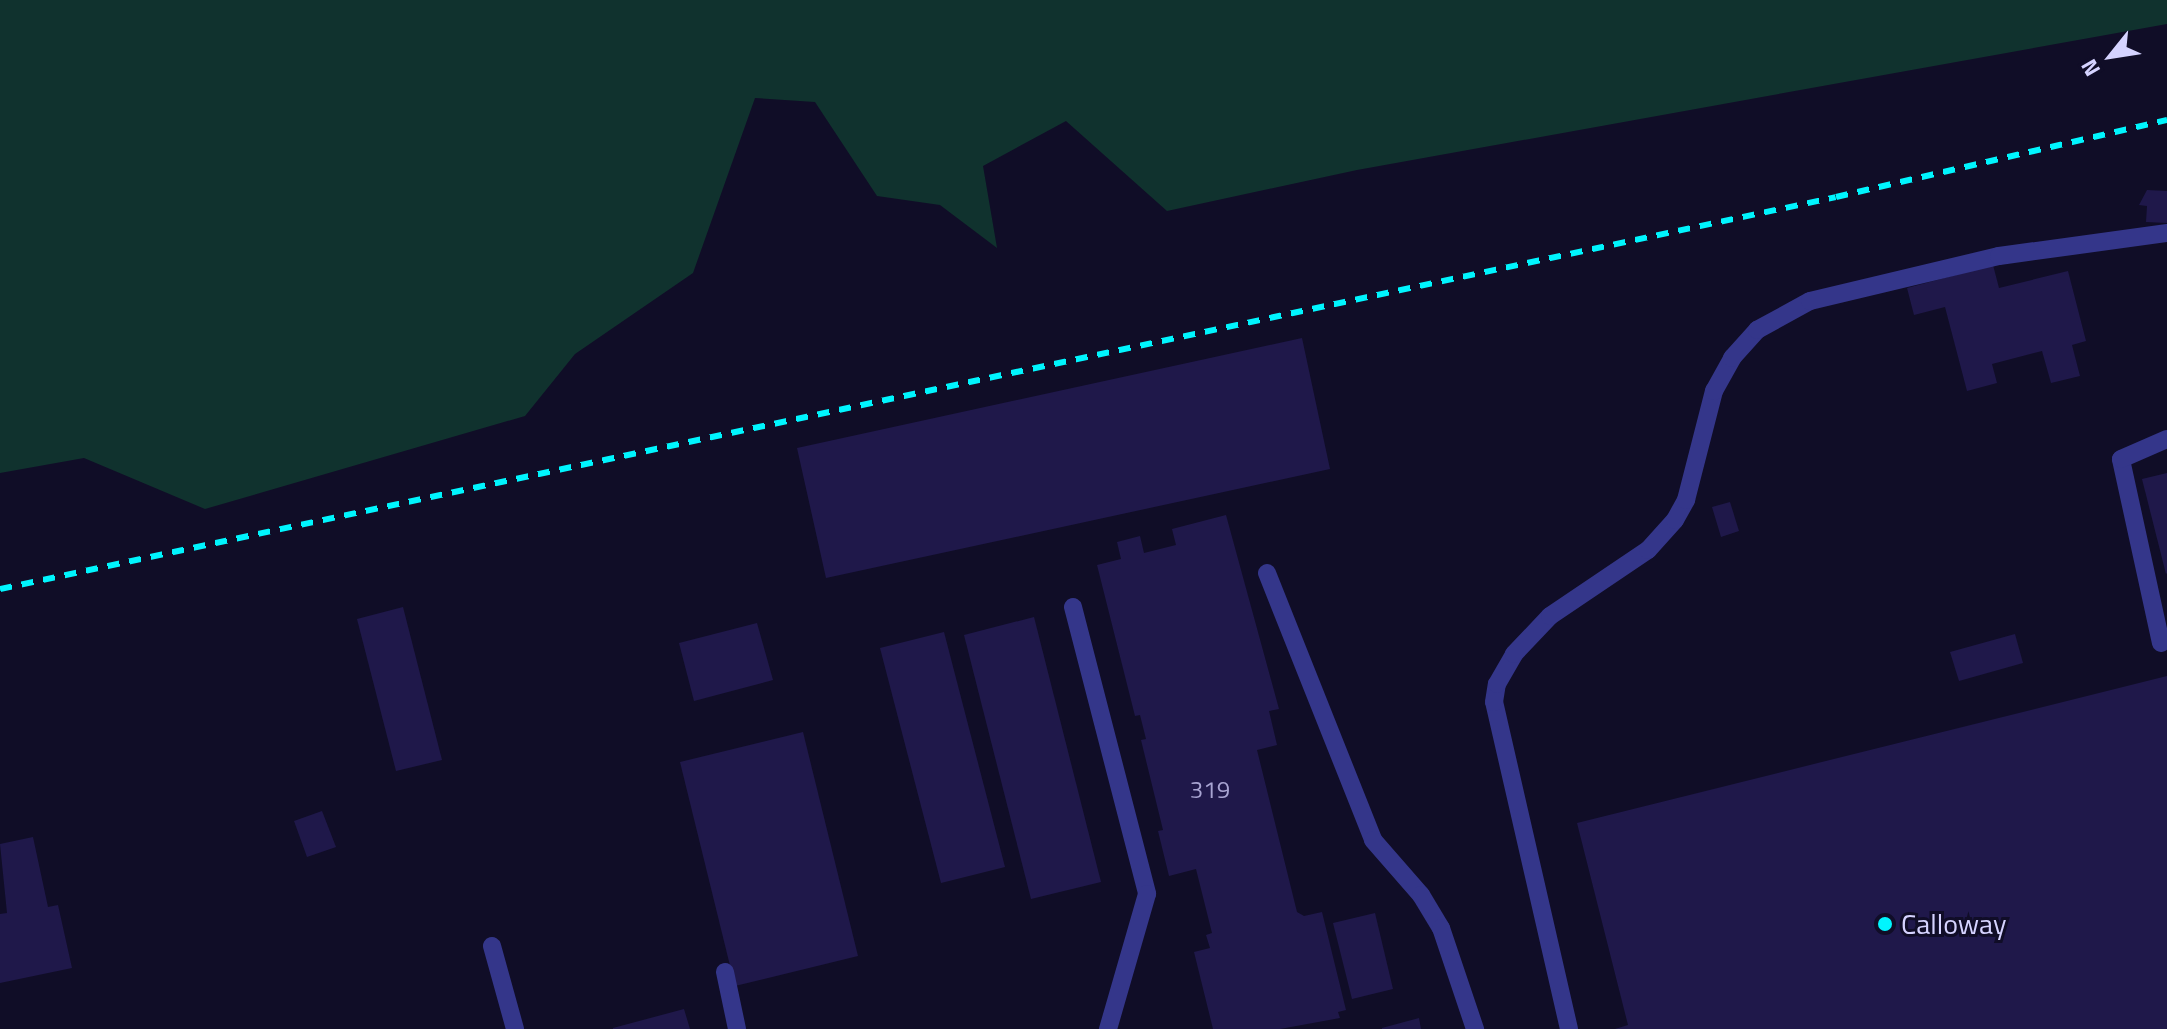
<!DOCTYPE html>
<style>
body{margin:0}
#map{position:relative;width:2167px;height:1029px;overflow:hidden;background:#100d27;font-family:"Titillium Web",sans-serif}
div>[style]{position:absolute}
.green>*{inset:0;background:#10322e}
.building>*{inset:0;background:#1f184a}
.service>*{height:18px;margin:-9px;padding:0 9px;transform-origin:9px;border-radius:9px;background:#34368a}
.rail>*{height:6px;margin-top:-3px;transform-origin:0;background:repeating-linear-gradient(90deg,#00f5fe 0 12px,transparent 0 22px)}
.dots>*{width:22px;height:22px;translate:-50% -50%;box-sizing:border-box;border:4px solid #100d27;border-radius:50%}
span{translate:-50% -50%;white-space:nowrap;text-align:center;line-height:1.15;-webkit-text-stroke:6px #100d27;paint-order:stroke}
.number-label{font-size:24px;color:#a8a4d2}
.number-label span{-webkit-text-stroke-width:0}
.poi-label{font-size:28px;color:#d5d3ff}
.left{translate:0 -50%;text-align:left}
.north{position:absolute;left:2071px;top:16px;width:80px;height:80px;-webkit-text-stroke:6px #100d27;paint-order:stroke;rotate:240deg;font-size:22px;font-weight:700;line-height:32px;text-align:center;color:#d5d3ff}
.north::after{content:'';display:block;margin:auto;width:28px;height:36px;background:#d5d3ff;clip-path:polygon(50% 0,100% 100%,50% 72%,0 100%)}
</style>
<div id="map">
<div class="green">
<i style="clip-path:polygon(0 0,2167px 0,2167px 24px,1357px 170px,1167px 211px,1066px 121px,983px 166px,997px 248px,940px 205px,877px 196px,815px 102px,755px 98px,693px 273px,575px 354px,525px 416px,205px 509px,84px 458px,0 473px)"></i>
</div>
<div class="building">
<i style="clip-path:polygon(2147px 190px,2167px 191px,2167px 223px,2146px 222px,2147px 206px,2139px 205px)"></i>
<i style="clip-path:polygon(1993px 265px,1999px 288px,2068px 271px,2086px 341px,2072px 345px,2080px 376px,2051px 383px,2042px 351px,1992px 364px,1997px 383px,1967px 391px,1945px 307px,1914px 315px,1907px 288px)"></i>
<i style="clip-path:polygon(1302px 338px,1330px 469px,826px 578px,797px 448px)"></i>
<i style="clip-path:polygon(2167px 473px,2167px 573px,2166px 574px,2142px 479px)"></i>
<i style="clip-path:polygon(1730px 502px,1739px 531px,1721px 537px,1712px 507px)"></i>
<i style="clip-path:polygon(1226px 515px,1279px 709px,1269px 711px,1277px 745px,1257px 750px,1297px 912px,1304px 916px,1322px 912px,1346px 1010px,1338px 1012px,1340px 1018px,1280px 1029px,1213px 1029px,1194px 952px,1210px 948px,1206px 935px,1212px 933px,1196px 869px,1169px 876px,1158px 831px,1163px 830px,1141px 740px,1146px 739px,1140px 715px,1135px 716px,1097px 565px,1121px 559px,1117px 542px,1140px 536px,1144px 553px,1176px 545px,1172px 529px)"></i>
<i style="clip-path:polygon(403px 607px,442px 760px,396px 771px,357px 619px)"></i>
<i style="clip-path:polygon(1034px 617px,1101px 882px,1031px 899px,964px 635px)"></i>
<i style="clip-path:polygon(757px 623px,773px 680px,694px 701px,679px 643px)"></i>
<i style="clip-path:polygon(944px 632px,1005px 867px,941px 883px,880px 648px)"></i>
<i style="clip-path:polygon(2015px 634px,2023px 663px,1959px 681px,1950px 652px)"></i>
<i style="clip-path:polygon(2167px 676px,2167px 1029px,1615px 1029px,1628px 1025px,1577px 823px)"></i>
<i style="clip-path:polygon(803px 732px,858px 956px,735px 986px,680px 762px)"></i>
<i style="clip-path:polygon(322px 811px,336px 847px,307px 857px,294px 821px)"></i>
<i style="clip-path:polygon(33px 837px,48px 907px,58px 905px,72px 968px,0 983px,0 914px,7px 913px,0 844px)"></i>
<i style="clip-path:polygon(1375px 913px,1393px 989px,1352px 999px,1333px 923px)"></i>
<i style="clip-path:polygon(684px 1009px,690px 1029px,613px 1029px,613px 1028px)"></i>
<i style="clip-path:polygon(1419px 1018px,1421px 1029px,1382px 1029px,1382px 1028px)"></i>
</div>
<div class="service">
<i style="left:1267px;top:573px;width:287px;rotate:68.3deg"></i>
<i style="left:1373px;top:840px;width:73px;rotate:48.9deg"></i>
<i style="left:1421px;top:895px;width:39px;rotate:59deg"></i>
<i style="left:1441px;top:928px;width:107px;rotate:71.4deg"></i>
<i style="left:1073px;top:607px;width:296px;rotate:75.5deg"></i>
<i style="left:1147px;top:894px;width:141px;rotate:106.1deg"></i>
<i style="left:2161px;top:643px;width:188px;rotate:-102.3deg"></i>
<i style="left:2121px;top:459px;width:50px;rotate:-23.5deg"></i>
<i style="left:492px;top:946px;width:86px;rotate:74.5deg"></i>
<i style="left:725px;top:972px;width:58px;rotate:78.1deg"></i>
<i style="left:1569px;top:1029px;width:335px;rotate:-102.9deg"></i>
<i style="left:1494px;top:702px;width:18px;rotate:-81deg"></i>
<i style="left:1497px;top:684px;width:34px;rotate:-60deg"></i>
<i style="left:1514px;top:654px;width:52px;rotate:-46.5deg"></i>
<i style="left:1550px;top:616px;width:118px;rotate:-34deg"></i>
<i style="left:1648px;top:550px;width:40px;rotate:-48deg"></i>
<i style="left:1675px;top:520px;width:23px;rotate:-61deg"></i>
<i style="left:1686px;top:500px;width:113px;rotate:-75.6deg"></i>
<i style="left:1714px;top:391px;width:38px;rotate:-61deg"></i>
<i style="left:1732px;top:358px;width:38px;rotate:-48deg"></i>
<i style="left:1757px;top:330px;width:60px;rotate:-28.7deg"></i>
<i style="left:1810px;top:301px;width:194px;rotate:-13.4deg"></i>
<i style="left:1999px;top:256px;width:170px;rotate:-7.8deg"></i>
</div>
<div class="rail">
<i style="left:0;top:589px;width:1877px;rotate:-12.05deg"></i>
<i style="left:1836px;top:197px;width:340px;rotate:-13.1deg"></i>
</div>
<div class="dots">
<i style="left:1885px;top:924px;background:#00f5fe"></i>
</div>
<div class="number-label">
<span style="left:1210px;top:790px">319</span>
</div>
<div class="poi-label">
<span class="left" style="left:1901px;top:924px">Calloway</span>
</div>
<div class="north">N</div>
</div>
